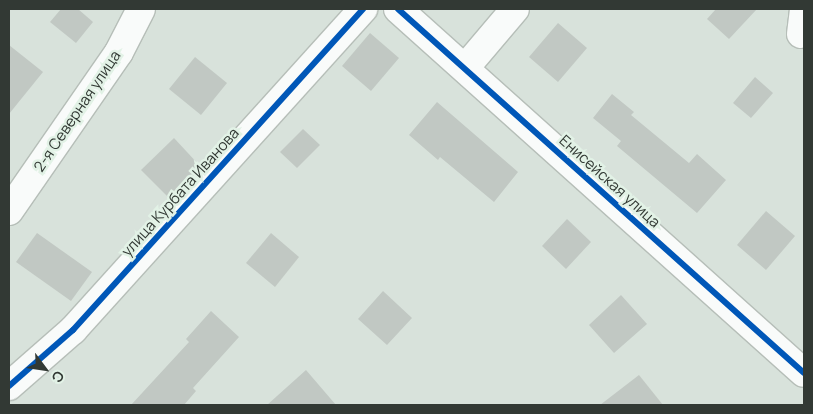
<!DOCTYPE html>
<meta charset="utf-8">
<style>
body{margin:0}
#map{position:relative;width:813px;height:414px;overflow:hidden;background:#d8e2db;font-family:Manrope,sans-serif}
div>[style]{position:absolute}
.building>*{inset:0;background:#c1c8c3}
.roads{filter:drop-shadow(1px 0 #b6beb8) drop-shadow(-1px 0 #b6beb8) drop-shadow(0 1px #b6beb8) drop-shadow(0 -1px #b6beb8)}
.minor>*{height:28px;margin:-14px;padding:0 14px;transform-origin:14px;border-radius:14px;background:#f9fbfa}
.cycleway>*{height:6px;margin:-3px;padding:0 3px;transform-origin:3px;border-radius:3px;background:#0057b8}
span{translate:-50% -50%;white-space:nowrap;text-align:center;line-height:1.15;-webkit-text-stroke:5px #e2f2e6;paint-order:stroke}
.street-label{font-size:15px;color:#323934}
.frame{position:absolute;inset:0;border:10px solid #323934;pointer-events:none}
.north{position:absolute;left:20px;top:344px;width:50px;height:50px;-webkit-text-stroke:4px #e2f2e6;paint-order:stroke;rotate:121deg;font-size:14px;font-weight:700;line-height:20px;text-align:center;color:#323934}
.north::after{content:'';display:block;margin:auto;width:18px;height:22px;background:#323934;clip-path:polygon(50% 0,100% 100%,50% 72%,0 100%)}
</style>
<div id="map">
<div class="building">
<i style="clip-path:polygon(61px 9px,78px 9px,93px 22px,76px 43px,50px 22px)"></i>
<i style="clip-path:polygon(716px 9px,757px 9px,729px 39px,707px 19px)"></i>
<i style="clip-path:polygon(558px 23px,587px 48px,558px 82px,529px 57px)"></i>
<i style="clip-path:polygon(370px 33px,399px 58px,371px 91px,342px 66px)"></i>
<i style="clip-path:polygon(9px 45px,43px 72px,9px 114px)"></i>
<i style="clip-path:polygon(195px 57px,227px 83px,201px 115px,169px 89px)"></i>
<i style="clip-path:polygon(755px 77px,773px 93px,751px 118px,733px 103px)"></i>
<i style="clip-path:polygon(612px 94px,634px 112px,631px 115px,689px 163px,697px 154px,726px 180px,697px 213px,617px 146px,621px 141px,593px 118px)"></i>
<i style="clip-path:polygon(437px 102px,518px 172px,494px 202px,440px 157px,438px 160px,409px 135px)"></i>
<i style="clip-path:polygon(303px 129px,320px 145px,297px 168px,280px 152px)"></i>
<i style="clip-path:polygon(174px 138px,200px 166px,168px 197px,141px 170px)"></i>
<i style="clip-path:polygon(766px 211px,795px 236px,766px 270px,737px 245px)"></i>
<i style="clip-path:polygon(567px 219px,591px 242px,566px 269px,542px 246px)"></i>
<i style="clip-path:polygon(37px 233px,92px 272px,71px 301px,16px 262px)"></i>
<i style="clip-path:polygon(271px 233px,299px 257px,275px 287px,246px 263px)"></i>
<i style="clip-path:polygon(383px 291px,412px 318px,387px 345px,358px 319px)"></i>
<i style="clip-path:polygon(621px 295px,647px 324px,614px 353px,589px 325px)"></i>
<i style="clip-path:polygon(211px 311px,239px 337px,193px 388px,196px 391px,184px 405px,131px 405px,189px 342px,186px 339px)"></i>
<i style="clip-path:polygon(306px 370px,336px 405px,267px 405px)"></i>
<i style="clip-path:polygon(639px 375px,663px 405px,600px 405px)"></i>
</div>
<div class="roads">
<div class="minor">
<i style="left:398px;top:9px;width:545px;rotate:41.88deg"></i>
<i style="left:801px;top:34px;width:25px;rotate:-83deg"></i>
<i style="left:465px;top:68px;width:77px;rotate:-49.7deg"></i>
<i style="left:9px;top:211px;width:193px;rotate:-55.3deg"></i>
<i style="left:119px;top:52px;width:48px;rotate:-62.9deg"></i>
<i style="left:9px;top:386px;width:85px;rotate:-41.2deg"></i>
<i style="left:73px;top:330px;width:433px;rotate:-47.9deg"></i>
</div>
</div>
<div class="cycleway">
<i style="left:398px;top:9px;width:545px;rotate:41.88deg"></i>
<i style="left:9px;top:386px;width:85px;rotate:-41.2deg"></i>
<i style="left:73px;top:330px;width:433px;rotate:-47.9deg"></i>
</div>
<div class="street-label">
<span style="left:77px;top:111px;rotate:-56deg">2-я Северная улица</span>
<span style="left:610px;top:181px;rotate:42deg">Енисейская улица</span>
<span style="left:180px;top:192px;rotate:-48deg">улица Курбата Иванова</span>
</div>
<div class="frame"></div>
<div class="north">С</div>
</div>
